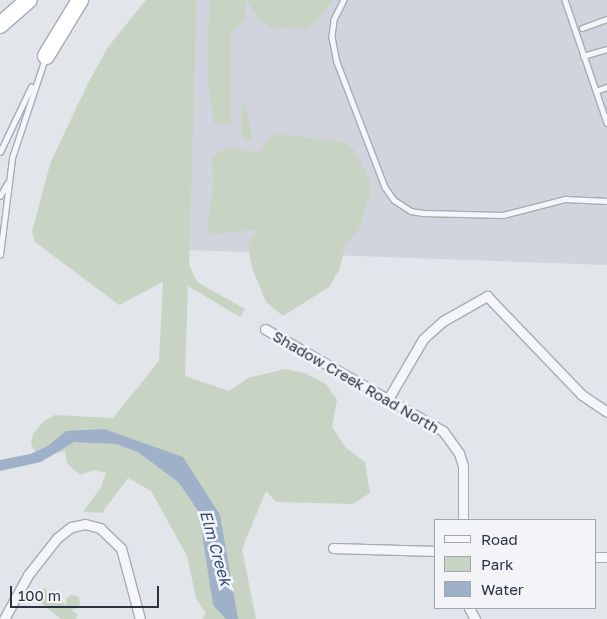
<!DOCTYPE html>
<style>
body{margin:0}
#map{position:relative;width:607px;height:619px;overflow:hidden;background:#e2e5ea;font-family:"Golos Text",sans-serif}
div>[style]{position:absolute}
.built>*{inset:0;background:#d1d4dc}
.green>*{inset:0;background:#c7d4c4}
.round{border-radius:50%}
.water>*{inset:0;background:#9eb1c9}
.roads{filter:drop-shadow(1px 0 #a7acb4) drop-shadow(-1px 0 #a7acb4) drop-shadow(0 1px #a7acb4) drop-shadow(0 -1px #a7acb4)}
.service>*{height:4.5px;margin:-2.25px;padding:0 2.25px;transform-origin:2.25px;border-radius:2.25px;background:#f5f6f9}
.minor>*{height:9px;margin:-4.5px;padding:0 4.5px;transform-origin:4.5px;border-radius:4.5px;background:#f5f6f9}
.motorway>*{height:16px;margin:-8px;padding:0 8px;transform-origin:8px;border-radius:8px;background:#fff}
span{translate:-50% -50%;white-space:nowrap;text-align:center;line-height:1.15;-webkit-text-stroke:5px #f2f4f8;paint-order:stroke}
.street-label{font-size:15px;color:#2b3242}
.water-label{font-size:16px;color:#354e76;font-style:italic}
.legend{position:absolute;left:434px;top:519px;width:162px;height:90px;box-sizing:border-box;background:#f2f4f8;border:1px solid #a2a6af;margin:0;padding:6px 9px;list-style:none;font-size:15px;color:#2b3242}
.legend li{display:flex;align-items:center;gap:10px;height:25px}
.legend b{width:25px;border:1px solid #a2a6af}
.scale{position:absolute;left:10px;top:586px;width:149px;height:22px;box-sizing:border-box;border:2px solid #2b3242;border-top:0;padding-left:6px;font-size:15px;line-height:18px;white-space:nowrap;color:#2b3242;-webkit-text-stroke:4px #f2f4f8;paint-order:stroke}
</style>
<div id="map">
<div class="built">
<i style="clip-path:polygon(197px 0,607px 0,607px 265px,189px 250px)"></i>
</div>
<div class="green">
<i style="clip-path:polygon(146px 0,197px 0,189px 265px,197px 282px,245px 309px,240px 317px,188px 286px,185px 376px,229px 391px,248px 378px,285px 369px,305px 373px,326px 384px,337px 400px,332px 427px,345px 447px,365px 462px,370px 493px,353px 504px,276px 502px,266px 491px,242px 549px,256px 619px,202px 619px,206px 614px,196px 598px,187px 556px,151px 491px,128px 478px,102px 513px,83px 512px,101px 487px,106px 473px,94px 470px,80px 475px,67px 463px,65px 451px,45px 456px,34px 450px,31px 443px,33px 434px,44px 421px,55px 415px,113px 418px,159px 361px,163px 282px,119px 305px,35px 242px,32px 232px,50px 164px,88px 83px,108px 47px)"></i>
<i style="clip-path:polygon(209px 0,246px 0,245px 19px,231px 33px,231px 124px,214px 124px,208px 85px)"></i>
<i style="clip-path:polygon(246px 0,333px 0,318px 21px,306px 28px,292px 28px,271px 27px,259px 19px)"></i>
<i style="clip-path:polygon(241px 103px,246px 104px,252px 140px,249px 141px,241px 138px)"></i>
<i style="clip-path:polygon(278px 134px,343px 142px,353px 148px,369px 178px,370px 194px,360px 228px,345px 245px,340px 268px,329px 287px,283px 316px,266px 302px,252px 268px,248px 245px,258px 229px,217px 234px,209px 233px,207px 227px,213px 186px,212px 156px,225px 149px,239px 148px,257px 154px,270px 137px)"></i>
<i style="clip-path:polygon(44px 588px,77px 614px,76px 619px,61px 619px,35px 598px)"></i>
<i class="round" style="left:66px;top:595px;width:14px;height:14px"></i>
</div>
<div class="water">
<i style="clip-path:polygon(104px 429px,183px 457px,220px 515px,238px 619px,226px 619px,213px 605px,199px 513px,189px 497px,178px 482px,138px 452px,116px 444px,74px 442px,41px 462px,0 471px,0 460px,30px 454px,48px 446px,66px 431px)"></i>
</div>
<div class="roads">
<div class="service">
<i style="left:344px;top:0;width:22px;rotate:117deg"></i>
<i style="left:334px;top:20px;width:17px;rotate:97deg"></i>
<i style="left:332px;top:37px;width:25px;rotate:79deg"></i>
<i style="left:337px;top:62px;width:134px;rotate:69deg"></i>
<i style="left:385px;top:187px;width:16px;rotate:55deg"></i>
<i style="left:394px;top:200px;width:20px;rotate:33deg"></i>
<i style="left:411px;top:211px;width:12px;rotate:9deg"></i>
<i style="left:423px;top:213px;width:80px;rotate:1.4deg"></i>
<i style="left:503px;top:215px;width:64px;rotate:-14.5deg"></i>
<i style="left:565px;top:199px;width:42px;rotate:2.7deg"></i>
<i style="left:565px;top:0;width:130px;rotate:71.1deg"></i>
<i style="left:582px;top:28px;width:27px;rotate:-20deg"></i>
<i style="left:583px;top:56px;width:25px;rotate:-16deg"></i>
<i style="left:596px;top:91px;width:12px;rotate:-20deg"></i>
<i style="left:0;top:152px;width:72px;rotate:-64.5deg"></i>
<i style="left:0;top:196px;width:14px;rotate:-60deg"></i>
<i style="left:0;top:255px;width:98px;rotate:-82.9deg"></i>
<i style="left:12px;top:158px;width:105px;rotate:-71.7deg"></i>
</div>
<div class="minor">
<i style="left:265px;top:329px;width:205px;rotate:29.8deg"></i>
<i style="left:443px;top:431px;width:27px;rotate:54deg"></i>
<i style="left:459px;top:453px;width:14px;rotate:73deg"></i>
<i style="left:463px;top:466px;width:54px;rotate:90deg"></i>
<i style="left:388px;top:399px;width:69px;rotate:-59.7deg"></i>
<i style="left:423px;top:339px;width:27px;rotate:-42deg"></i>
<i style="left:443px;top:321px;width:51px;rotate:-29.6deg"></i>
<i style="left:487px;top:296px;width:137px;rotate:46.2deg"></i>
<i style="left:582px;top:395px;width:30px;rotate:34deg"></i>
<i style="left:333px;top:548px;width:103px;rotate:1.7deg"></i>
<i style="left:596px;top:557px;width:11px"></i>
<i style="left:469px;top:608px;width:13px;rotate:61deg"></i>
<i style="left:4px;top:619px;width:50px;rotate:-61.4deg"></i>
<i style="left:28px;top:575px;width:47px;rotate:-51.9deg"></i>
<i style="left:57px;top:538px;width:18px;rotate:-38deg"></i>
<i style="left:71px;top:527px;width:14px;rotate:-12deg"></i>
<i style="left:85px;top:524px;width:16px;rotate:15deg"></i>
<i style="left:100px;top:528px;width:29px;rotate:44deg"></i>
<i style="left:121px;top:548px;width:73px;rotate:75deg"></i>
</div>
<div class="motorway">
<i style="left:0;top:25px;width:38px;rotate:-41deg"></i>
<i style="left:46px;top:56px;width:66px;rotate:-58.7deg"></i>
</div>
</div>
<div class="street-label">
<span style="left:356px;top:382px;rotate:30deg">Shadow Creek Road North</span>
</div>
<div class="water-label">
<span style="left:216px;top:548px;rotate:74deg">Elm Creek</span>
</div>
<ul class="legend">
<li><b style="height:6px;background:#f5f6f9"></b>Road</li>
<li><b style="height:14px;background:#c7d4c4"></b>Park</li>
<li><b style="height:14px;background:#9eb1c9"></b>Water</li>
</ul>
<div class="scale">100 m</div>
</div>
